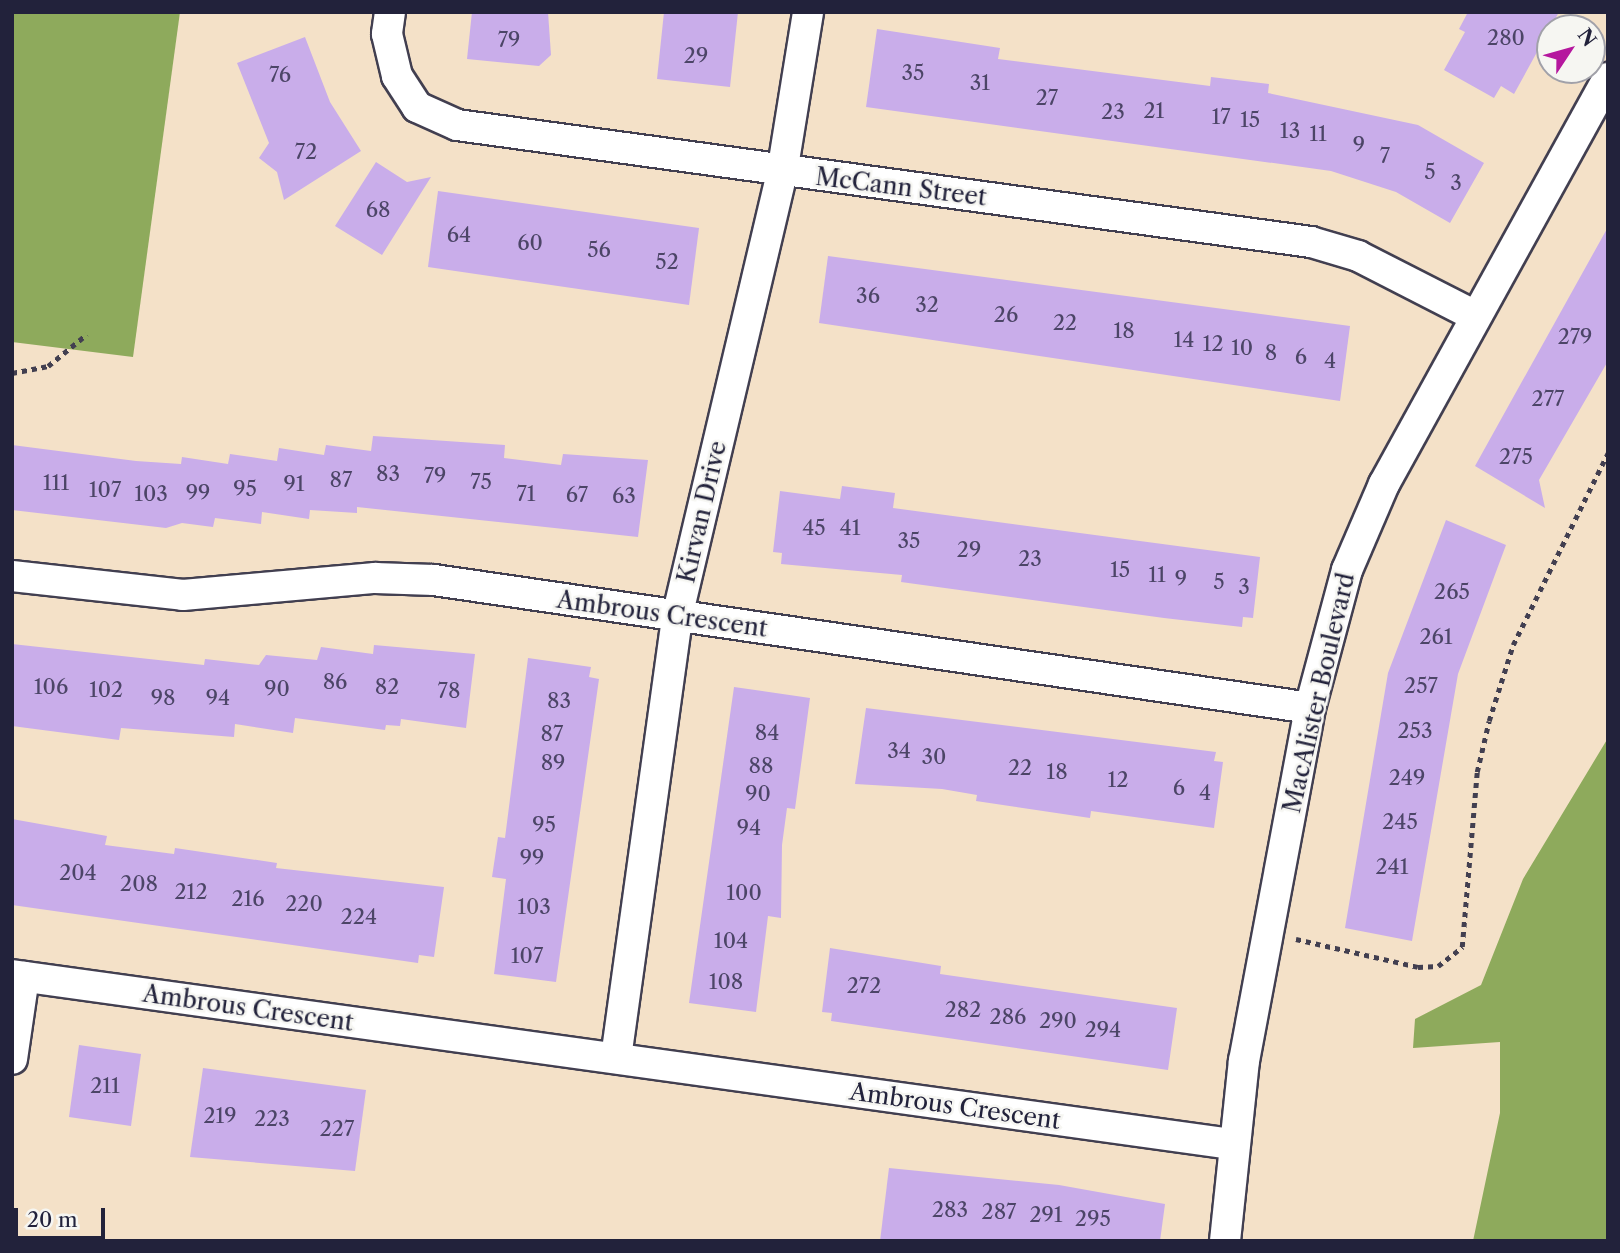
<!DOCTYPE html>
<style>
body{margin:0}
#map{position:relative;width:1620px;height:1253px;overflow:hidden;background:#f4e1c8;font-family:"Libre Caslon Text",serif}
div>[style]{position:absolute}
.forest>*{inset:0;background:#8eaa5c}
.building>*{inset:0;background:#c9adea}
.path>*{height:4.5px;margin-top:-2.25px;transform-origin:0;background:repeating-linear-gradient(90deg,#423f50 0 5px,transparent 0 10px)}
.roads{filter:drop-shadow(2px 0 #423f50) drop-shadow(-2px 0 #423f50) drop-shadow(0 2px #423f50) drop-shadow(0 -2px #423f50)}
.street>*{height:30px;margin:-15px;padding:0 15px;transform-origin:15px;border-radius:15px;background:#fff}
span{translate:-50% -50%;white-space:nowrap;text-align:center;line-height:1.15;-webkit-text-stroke:5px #f6f6f2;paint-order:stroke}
.number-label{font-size:21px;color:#4c4567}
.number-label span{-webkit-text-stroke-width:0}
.street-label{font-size:24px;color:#22223b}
.frame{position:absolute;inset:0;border:14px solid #22223b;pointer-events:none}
.north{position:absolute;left:1536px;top:14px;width:70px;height:70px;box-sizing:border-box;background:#f6f6f2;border:2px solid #a1a1a9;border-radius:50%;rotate:54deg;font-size:19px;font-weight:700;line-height:28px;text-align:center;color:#22223b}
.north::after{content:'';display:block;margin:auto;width:24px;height:32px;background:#b5179e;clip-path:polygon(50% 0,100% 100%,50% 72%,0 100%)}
.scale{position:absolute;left:14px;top:1208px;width:91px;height:32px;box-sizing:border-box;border:4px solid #22223b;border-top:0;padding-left:9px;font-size:21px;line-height:24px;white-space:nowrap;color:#22223b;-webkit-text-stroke:5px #f6f6f2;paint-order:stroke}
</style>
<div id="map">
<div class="forest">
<i style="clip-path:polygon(12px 12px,180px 12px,133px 357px,12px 342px)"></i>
<i style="clip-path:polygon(1608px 738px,1608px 1241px,1473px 1241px,1500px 1113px,1500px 1042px,1413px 1048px,1415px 1019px,1481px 985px,1523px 879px)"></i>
</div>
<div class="building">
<i style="clip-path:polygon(472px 12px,548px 12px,551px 55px,539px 66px,467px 59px)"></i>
<i style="clip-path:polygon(664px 12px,738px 12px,730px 87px,657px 79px)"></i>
<i style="clip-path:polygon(1468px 12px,1559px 12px,1514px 94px,1501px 86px,1494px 98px,1444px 70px,1465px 32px,1459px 29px)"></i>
<i style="clip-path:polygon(877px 29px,1000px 48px,998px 59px,1210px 86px,1211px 77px,1269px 84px,1268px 93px,1418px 125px,1484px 163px,1450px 223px,1396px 192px,1331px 171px,866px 107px)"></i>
<i style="clip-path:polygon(305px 37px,330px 102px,361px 151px,284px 200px,277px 172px,259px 158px,269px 143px,237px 63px)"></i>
<i style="clip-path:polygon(376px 162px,407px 182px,431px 177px,382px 255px,335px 226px)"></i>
<i style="clip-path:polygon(438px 191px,699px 228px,689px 305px,428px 267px)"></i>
<i style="clip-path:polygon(1608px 227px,1608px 361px,1539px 480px,1545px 508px,1475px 466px)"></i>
<i style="clip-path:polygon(828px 256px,1350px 326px,1340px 401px,819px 323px)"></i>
<i style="clip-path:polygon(373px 436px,505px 445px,504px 458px,561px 465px,563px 454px,648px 460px,638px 537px,357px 507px,357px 513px,310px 510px,309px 519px,262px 512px,261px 524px,215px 518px,213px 527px,182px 523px,166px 528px,12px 510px,12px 445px,136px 461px,181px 464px,182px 457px,228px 464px,230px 454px,277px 461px,279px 448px,324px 455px,326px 445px,371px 451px)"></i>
<i style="clip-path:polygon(842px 486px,895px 493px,893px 508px,1260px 557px,1253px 618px,1243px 617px,1242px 627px,1164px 618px,901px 582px,902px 575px,781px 564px,782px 553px,773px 552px,780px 491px,840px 499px)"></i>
<i style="clip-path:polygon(1446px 520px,1506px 545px,1458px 674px,1412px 941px,1345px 928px,1388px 673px)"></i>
<i style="clip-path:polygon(12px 644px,204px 665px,205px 659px,259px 665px,266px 655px,317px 660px,321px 647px,373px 654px,374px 645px,475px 654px,466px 728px,401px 719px,400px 726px,386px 725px,385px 730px,295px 718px,293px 733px,235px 724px,234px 737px,121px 728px,119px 740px,12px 726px)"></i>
<i style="clip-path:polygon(528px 658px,591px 667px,589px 677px,599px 679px,556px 982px,494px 974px,506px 879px,492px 877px,498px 837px,505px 838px)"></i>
<i style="clip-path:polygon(734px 687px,810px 698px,795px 809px,787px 808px,782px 845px,781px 918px,768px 916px,756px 1012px,689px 1003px)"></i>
<i style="clip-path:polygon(866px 708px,1216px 752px,1214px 761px,1223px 762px,1214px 828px,1091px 811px,1090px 818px,976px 801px,977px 795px,942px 789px,855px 784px)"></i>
<i style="clip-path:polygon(12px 819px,107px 836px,105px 845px,174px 854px,175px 848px,277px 863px,276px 868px,444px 887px,434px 957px,419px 955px,418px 963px,12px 905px)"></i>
<i style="clip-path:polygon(830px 948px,941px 966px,940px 974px,1177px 1008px,1168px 1070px,831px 1021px,832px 1013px,822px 1012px)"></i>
<i style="clip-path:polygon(79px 1045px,141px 1054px,131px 1126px,69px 1117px)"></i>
<i style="clip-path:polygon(203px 1068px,366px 1090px,355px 1171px,190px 1157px)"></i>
<i style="clip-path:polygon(889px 1168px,1059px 1185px,1165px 1204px,1160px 1241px,880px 1241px)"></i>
</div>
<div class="path">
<i style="left:12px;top:373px;width:37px;rotate:-11deg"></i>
<i style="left:48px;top:366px;width:50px;rotate:-39.4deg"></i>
<i style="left:1296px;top:939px;width:125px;rotate:12.9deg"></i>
<i style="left:1418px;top:967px;width:20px;rotate:-3deg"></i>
<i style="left:1438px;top:966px;width:31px;rotate:-38deg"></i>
<i style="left:1462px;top:947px;width:176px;rotate:-85.1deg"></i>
<i style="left:1477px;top:772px;width:52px;rotate:-76.8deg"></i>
<i style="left:1489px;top:721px;width:80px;rotate:-72.5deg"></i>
<i style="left:1513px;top:645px;width:214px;rotate:-63.7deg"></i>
</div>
<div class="roads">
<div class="street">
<i style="left:390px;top:12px;width:22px;rotate:98deg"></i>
<i style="left:387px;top:34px;width:43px;rotate:76.6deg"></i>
<i style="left:397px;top:76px;width:37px;rotate:57deg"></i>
<i style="left:417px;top:107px;width:44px;rotate:24.2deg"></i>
<i style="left:457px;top:125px;width:862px;rotate:7.8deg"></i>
<i style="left:1311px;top:242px;width:49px;rotate:16.6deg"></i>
<i style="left:1358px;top:256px;width:131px;rotate:27.1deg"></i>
<i style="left:12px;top:576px;width:172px;rotate:6.3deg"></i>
<i style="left:183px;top:595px;width:193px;rotate:-5.1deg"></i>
<i style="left:375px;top:578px;width:59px;rotate:1.9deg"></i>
<i style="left:434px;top:580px;width:885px;rotate:8.31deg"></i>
<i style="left:12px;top:975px;width:1232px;rotate:7.89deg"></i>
<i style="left:616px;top:1058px;width:445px;rotate:-82.1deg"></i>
<i style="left:677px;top:617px;width:456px;rotate:-76.7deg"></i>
<i style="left:782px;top:173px;width:163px;rotate:-80.8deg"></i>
<i style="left:12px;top:1059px;width:83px;rotate:-81.7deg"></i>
<i style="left:1225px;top:1241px;width:181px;rotate:-84deg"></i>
<i style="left:1244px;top:1061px;width:359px;rotate:-79.4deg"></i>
<i style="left:1310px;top:708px;width:143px;rotate:-75deg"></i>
<i style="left:1347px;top:570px;width:94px;rotate:-66.7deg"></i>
<i style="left:1384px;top:484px;width:464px;rotate:-61.1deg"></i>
</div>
</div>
<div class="number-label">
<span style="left:1506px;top:38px">280</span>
<span style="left:509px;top:40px">79</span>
<span style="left:696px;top:56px">29</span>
<span style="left:913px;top:73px">35</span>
<span style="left:280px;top:75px">76</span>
<span style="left:980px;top:83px">31</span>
<span style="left:1047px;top:98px">27</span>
<span style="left:1154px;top:111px">21</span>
<span style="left:1113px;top:112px">23</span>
<span style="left:1221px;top:117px">17</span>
<span style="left:1250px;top:120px">15</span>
<span style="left:1290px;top:131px">13</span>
<span style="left:1318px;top:134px">11</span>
<span style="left:1359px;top:145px">9</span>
<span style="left:306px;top:152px">72</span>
<span style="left:1385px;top:156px">7</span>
<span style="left:1430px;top:172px">5</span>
<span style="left:1456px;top:183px">3</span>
<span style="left:378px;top:210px">68</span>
<span style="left:459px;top:235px">64</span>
<span style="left:530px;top:243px">60</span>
<span style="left:599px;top:250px">56</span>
<span style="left:667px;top:262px">52</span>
<span style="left:868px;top:296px">36</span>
<span style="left:927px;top:305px">32</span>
<span style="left:1006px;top:315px">26</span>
<span style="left:1065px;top:323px">22</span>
<span style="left:1124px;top:331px">18</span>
<span style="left:1575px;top:337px">279</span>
<span style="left:1184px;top:340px">14</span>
<span style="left:1213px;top:344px">12</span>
<span style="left:1242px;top:348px">10</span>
<span style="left:1271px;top:353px">8</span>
<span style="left:1301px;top:357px">6</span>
<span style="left:1330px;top:361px">4</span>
<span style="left:1548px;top:399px">277</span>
<span style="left:1516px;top:457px">275</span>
<span style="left:388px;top:474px">83</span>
<span style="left:435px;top:476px">79</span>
<span style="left:341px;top:480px">87</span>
<span style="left:481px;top:482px">75</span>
<span style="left:56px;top:483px">111</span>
<span style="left:294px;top:484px">91</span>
<span style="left:245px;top:489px">95</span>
<span style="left:105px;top:490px">107</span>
<span style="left:198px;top:493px">99</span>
<span style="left:151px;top:494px">103</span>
<span style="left:526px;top:494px">71</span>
<span style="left:577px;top:495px">67</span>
<span style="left:624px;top:496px">63</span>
<span style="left:814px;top:528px">45</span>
<span style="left:850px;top:528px">41</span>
<span style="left:909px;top:541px">35</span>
<span style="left:969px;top:550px">29</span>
<span style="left:1030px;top:559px">23</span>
<span style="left:1120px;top:570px">15</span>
<span style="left:1157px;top:575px">11</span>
<span style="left:1181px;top:579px">9</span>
<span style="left:1219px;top:582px">5</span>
<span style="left:1244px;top:587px">3</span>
<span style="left:1452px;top:592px">265</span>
<span style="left:1436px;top:637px">261</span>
<span style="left:335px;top:682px">86</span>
<span style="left:1421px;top:686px">257</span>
<span style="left:51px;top:687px">106</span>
<span style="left:387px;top:687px">82</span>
<span style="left:277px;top:689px">90</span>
<span style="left:106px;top:690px">102</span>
<span style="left:449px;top:691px">78</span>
<span style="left:163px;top:698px">98</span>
<span style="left:218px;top:698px">94</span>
<span style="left:559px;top:701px">83</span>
<span style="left:1415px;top:731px">253</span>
<span style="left:767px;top:733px">84</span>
<span style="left:552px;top:734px">87</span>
<span style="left:899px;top:751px">34</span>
<span style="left:934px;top:757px">30</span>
<span style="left:553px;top:763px">89</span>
<span style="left:761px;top:766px">88</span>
<span style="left:1020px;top:768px">22</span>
<span style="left:1057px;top:772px">18</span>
<span style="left:1407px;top:778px">249</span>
<span style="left:1118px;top:780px">12</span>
<span style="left:1179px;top:788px">6</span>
<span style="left:1205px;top:793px">4</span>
<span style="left:758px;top:794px">90</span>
<span style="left:1400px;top:822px">245</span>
<span style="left:544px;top:825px">95</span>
<span style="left:749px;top:828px">94</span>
<span style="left:532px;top:858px">99</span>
<span style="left:1392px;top:867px">241</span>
<span style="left:78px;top:873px">204</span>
<span style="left:139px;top:884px">208</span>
<span style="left:191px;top:892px">212</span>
<span style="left:744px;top:893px">100</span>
<span style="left:248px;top:899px">216</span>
<span style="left:304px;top:904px">220</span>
<span style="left:534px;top:907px">103</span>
<span style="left:359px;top:917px">224</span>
<span style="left:731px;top:941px">104</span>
<span style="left:527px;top:956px">107</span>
<span style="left:726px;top:982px">108</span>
<span style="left:864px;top:986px">272</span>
<span style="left:963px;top:1010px">282</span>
<span style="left:1008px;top:1017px">286</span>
<span style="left:1058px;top:1021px">290</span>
<span style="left:1103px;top:1030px">294</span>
<span style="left:105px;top:1086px">211</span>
<span style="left:220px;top:1116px">219</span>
<span style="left:272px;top:1119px">223</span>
<span style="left:337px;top:1129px">227</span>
<span style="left:950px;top:1210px">283</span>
<span style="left:999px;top:1212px">287</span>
<span style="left:1046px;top:1215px">291</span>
<span style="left:1093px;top:1219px">295</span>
</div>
<div class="street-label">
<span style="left:901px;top:187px;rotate:7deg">McCann Street</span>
<span style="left:702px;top:512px;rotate:-77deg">Kirvan Drive</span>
<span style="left:662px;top:614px;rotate:8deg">Ambrous Crescent</span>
<span style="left:1319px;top:693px;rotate:-77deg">MacAlister Boulevard</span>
<span style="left:248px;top:1008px;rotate:8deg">Ambrous Crescent</span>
<span style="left:955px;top:1106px;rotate:8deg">Ambrous Crescent</span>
</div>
<div class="frame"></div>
<div class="north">N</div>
<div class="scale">20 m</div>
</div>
